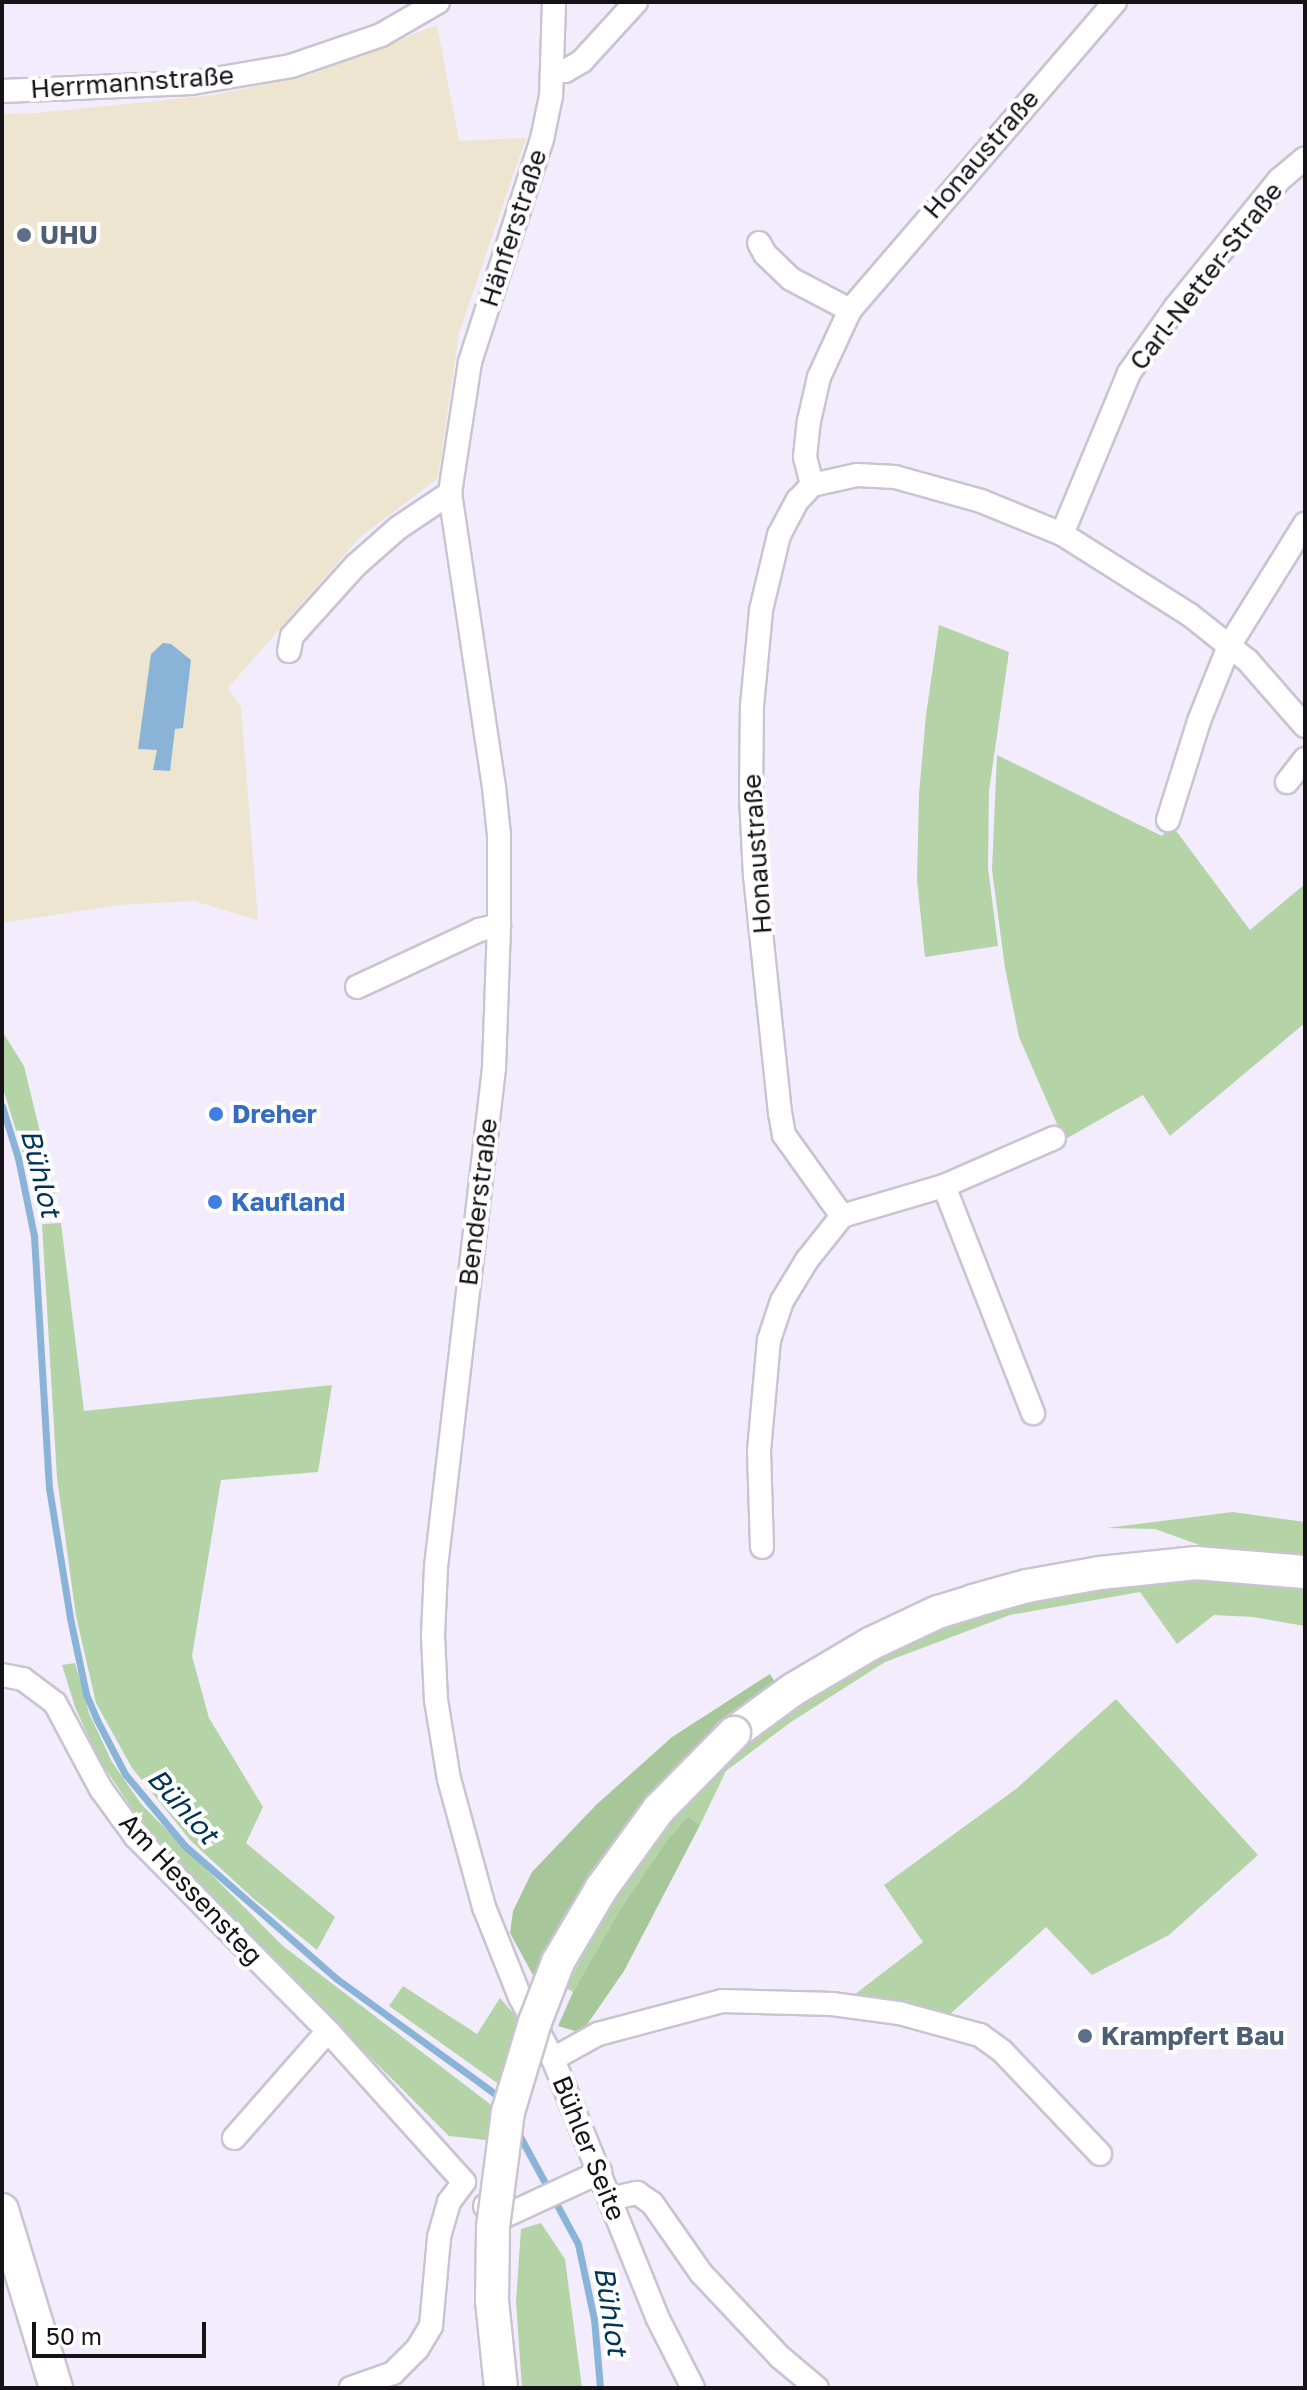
<!DOCTYPE html>
<meta charset="utf-8">
<style>
body{margin:0}
#map{position:relative;width:1307px;height:2390px;overflow:hidden;background:#f3ecfc;font-family:"Golos Text",sans-serif}
div>[style]{position:absolute}
.industrial>*{inset:0;background:#ede5cf}
.green>*{inset:0;background:#b4d4a8}
.forest>*{inset:0;background:#a7c79b}
.water>*{inset:0;background:#89b4d7}
.stream>*{height:7px;margin:-3.5px;padding:0 3.5px;transform-origin:3.5px;border-radius:3.5px;background:#89b4d7}
.roads{filter:drop-shadow(2px 0 #c9c3d2) drop-shadow(-2px 0 #c9c3d2) drop-shadow(0 2px #c9c3d2) drop-shadow(0 -2px #c9c3d2)}
.street>*{height:22px;margin:-11px;padding:0 11px;transform-origin:11px;border-radius:11px;background:#fff}
.secondary>*{height:32px;margin:-16px;padding:0 16px;transform-origin:16px;border-radius:16px;background:#fff}
.bridges{filter:drop-shadow(2px 0 #c9c3d2) drop-shadow(-2px 0 #c9c3d2) drop-shadow(0 2px #c9c3d2) drop-shadow(0 -2px #c9c3d2)}
.secondary-bridge>*{height:32px;margin:-16px;padding:0 16px;transform-origin:16px;border-radius:16px;background:#fff}
.dots>*{width:22px;height:22px;translate:-50% -50%;box-sizing:border-box;border:4px solid #fff;border-radius:50%}
span{translate:-50% -50%;white-space:nowrap;text-align:center;line-height:1.15;-webkit-text-stroke:8px #fff;paint-order:stroke}
.street-label{font-size:26px;color:#151218}
.service-label{font-size:26px;color:#4e5e75;font-weight:700}
.left{translate:0 -50%;text-align:left}
.shop-label{font-size:26px;color:#366cbe;font-weight:700}
.water-label{font-size:28px;color:#003456;font-style:italic}
.frame{position:absolute;inset:0;border:4px solid #151218;pointer-events:none}
.scale{position:absolute;left:32px;top:2322px;width:174px;height:36px;box-sizing:border-box;border:4px solid #151218;border-top:0;padding-left:10px;font-size:24px;line-height:28px;white-space:nowrap;color:#151218;-webkit-text-stroke:6px #fff;paint-order:stroke}
</style>
<div id="map">
<div class="industrial">
<i style="clip-path:polygon(437px 25px,459px 141px,526px 138px,459px 333px,438px 478px,359px 538px,228px 688px,241px 707px,258px 920px,194px 901px,118px 905px,2px 923px,2px 114px,38px 113px,214px 95px,309px 75px)"></i>
</div>
<div class="green">
<i style="clip-path:polygon(939px 625px,1009px 652px,989px 791px,988px 868px,998px 946px,925px 957px,917px 880px,919px 794px,926px 715px)"></i>
<i style="clip-path:polygon(997px 755px,1162px 836px,1171px 824px,1250px 930px,1305px 884px,1305px 1023px,1170px 1136px,1143px 1095px,1064px 1140px,1019px 1037px,1005px 968px,992px 870px)"></i>
<i style="clip-path:polygon(2px 1031px,24px 1066px,55px 1194px,36px 1196px,2px 1085px)"></i>
<i style="clip-path:polygon(61px 1223px,84px 1411px,332px 1385px,318px 1472px,221px 1480px,192px 1656px,209px 1718px,263px 1807px,246px 1843px,335px 1917px,317px 1950px,255px 1900px,191px 1841px,132px 1768px,96px 1703px,76px 1616px,57px 1478px,42px 1224px)"></i>
<i style="clip-path:polygon(1233px 1512px,1305px 1522px,1305px 1560px,1219px 1552px,1155px 1529px,1106px 1528px)"></i>
<i style="clip-path:polygon(1209px 1580px,1305px 1588px,1305px 1626px,1253px 1617px,1214px 1615px,1177px 1644px,1140px 1592px,1010px 1615px,885px 1662px,791px 1722px,726px 1771px,700px 1825px,688px 1816px,667px 1840px,619px 1911px,573px 1992px,566px 1988px,604px 1915px,681px 1809px,748px 1741px,802px 1701px,863px 1665px,947px 1625px,1067px 1591px)"></i>
<i style="clip-path:polygon(75px 1663px,89px 1713px,112px 1762px,142px 1805px,283px 1946px,494px 2107px,486px 2140px,449px 2136px,184px 1871px,140px 1820px,98px 1758px,75px 1707px,62px 1665px)"></i>
<i style="clip-path:polygon(1116px 1699px,1258px 1855px,1169px 1935px,1092px 1975px,1046px 1927px,948px 2016px,850px 1998px,923px 1942px,884px 1885px,1016px 1789px)"></i>
<i style="clip-path:polygon(403px 1986px,477px 2034px,500px 1998px,519px 2020px,500px 2085px,389px 2006px)"></i>
<i style="clip-path:polygon(541px 2223px,565px 2259px,582px 2388px,522px 2388px,516px 2302px,521px 2229px)"></i>
</div>
<div class="forest">
<i style="clip-path:polygon(770px 1674px,775px 1682px,718px 1722px,597px 1868px,560px 1923px,535px 1979px,510px 1933px,513px 1911px,532px 1872px,596px 1805px,672px 1737px)"></i>
<i style="clip-path:polygon(688px 1816px,700px 1825px,624px 1971px,584px 2029px,575px 2031px,558px 2026px,573px 1992px,619px 1911px,667px 1840px)"></i>
</div>
<div class="water">
<i style="clip-path:polygon(163px 643px,171px 644px,191px 660px,183px 728px,175px 729px,170px 771px,153px 770px,157px 750px,138px 749px,151px 654px)"></i>
</div>
<div class="stream">
<i style="left:2px;top:1106px;width:54px;rotate:72.9deg"></i>
<i style="left:18px;top:1158px;width:80px;rotate:78.4deg"></i>
<i style="left:34px;top:1236px;width:252px;rotate:86.6deg"></i>
<i style="left:49px;top:1488px;width:132px;rotate:80.8deg"></i>
<i style="left:70px;top:1618px;width:78px;rotate:78.1deg"></i>
<i style="left:86px;top:1694px;width:28px;rotate:67deg"></i>
<i style="left:97px;top:1720px;width:61px;rotate:62.6deg"></i>
<i style="left:125px;top:1774px;width:94px;rotate:50.2deg"></i>
<i style="left:185px;top:1846px;width:202px;rotate:41.2deg"></i>
<i style="left:337px;top:1979px;width:195px;rotate:36deg"></i>
<i style="left:495px;top:2094px;width:11px;rotate:56deg"></i>
<i style="left:517px;top:2131px;width:128px;rotate:61.6deg"></i>
<i style="left:578px;top:2244px;width:77px;rotate:78deg"></i>
<i style="left:594px;top:2319px;width:69px;rotate:85deg"></i>
</div>
<div class="roads">
<div class="street">
<i style="left:554px;top:2px;width:94px;rotate:91.8deg"></i>
<i style="left:551px;top:96px;width:44px;rotate:101.8deg"></i>
<i style="left:542px;top:139px;width:234px;rotate:107.9deg"></i>
<i style="left:470px;top:362px;width:133px;rotate:98.7deg"></i>
<i style="left:450px;top:493px;width:297px;rotate:81.5deg"></i>
<i style="left:494px;top:787px;width:48px;rotate:84.1deg"></i>
<i style="left:499px;top:835px;width:90px;rotate:90deg"></i>
<i style="left:499px;top:925px;width:143px;rotate:92deg"></i>
<i style="left:494px;top:1068px;width:502px;rotate:96.63deg"></i>
<i style="left:436px;top:1567px;width:68px;rotate:92.5deg"></i>
<i style="left:433px;top:1635px;width:65px;rotate:87.4deg"></i>
<i style="left:436px;top:1700px;width:80px;rotate:80.7deg"></i>
<i style="left:449px;top:1779px;width:133px;rotate:74.7deg"></i>
<i style="left:484px;top:1907px;width:97px;rotate:68.2deg"></i>
<i style="left:520px;top:1997px;width:70px;rotate:62deg"></i>
<i style="left:553px;top:2059px;width:278px;rotate:68deg"></i>
<i style="left:657px;top:2317px;width:80px;rotate:63.1deg"></i>
<i style="left:552px;top:72px;width:13px;rotate:-4deg"></i>
<i style="left:565px;top:71px;width:20px;rotate:-30deg"></i>
<i style="left:582px;top:61px;width:80px;rotate:-47.5deg"></i>
<i style="left:2px;top:91px;width:190px;rotate:-2.4deg"></i>
<i style="left:192px;top:83px;width:100px;rotate:-9.7deg"></i>
<i style="left:291px;top:66px;width:95px;rotate:-19deg"></i>
<i style="left:381px;top:35px;width:66px;rotate:-30.1deg"></i>
<i style="left:759px;top:243px;width:13px;rotate:61deg"></i>
<i style="left:765px;top:254px;width:36px;rotate:44deg"></i>
<i style="left:791px;top:279px;width:67px;rotate:27.7deg"></i>
<i style="left:812px;top:485px;width:29px;rotate:-104deg"></i>
<i style="left:805px;top:457px;width:36px;rotate:-84deg"></i>
<i style="left:809px;top:421px;width:45px;rotate:-77.2deg"></i>
<i style="left:819px;top:377px;width:74px;rotate:-65.2deg"></i>
<i style="left:850px;top:310px;width:406px;rotate:-49.3deg"></i>
<i style="left:1062px;top:534px;width:174px;rotate:-67.4deg"></i>
<i style="left:1129px;top:373px;width:80px;rotate:-54.7deg"></i>
<i style="left:1175px;top:308px;width:165px;rotate:-50.9deg"></i>
<i style="left:1279px;top:180px;width:34px;rotate:-40deg"></i>
<i style="left:289px;top:651px;width:15px;rotate:-79deg"></i>
<i style="left:292px;top:636px;width:96px;rotate:-48deg"></i>
<i style="left:356px;top:565px;width:56px;rotate:-41.4deg"></i>
<i style="left:398px;top:528px;width:63px;rotate:-33.9deg"></i>
<i style="left:1287px;top:782px;width:29px;rotate:-52deg"></i>
<i style="left:1168px;top:820px;width:104px;rotate:-72.6deg"></i>
<i style="left:1199px;top:721px;width:81px;rotate:-68.2deg"></i>
<i style="left:1229px;top:646px;width:144px;rotate:-58.1deg"></i>
<i style="left:357px;top:987px;width:135px;rotate:-25deg"></i>
<i style="left:479px;top:930px;width:21px;rotate:-14deg"></i>
<i style="left:944px;top:1186px;width:244px;rotate:68.6deg"></i>
<i style="left:842px;top:1216px;width:100px;rotate:-125.6deg"></i>
<i style="left:784px;top:1135px;width:22px;rotate:-100deg"></i>
<i style="left:780px;top:1113px;width:238px;rotate:-96deg"></i>
<i style="left:755px;top:876px;width:80px;rotate:-92.9deg"></i>
<i style="left:751px;top:796px;width:90px;rotate:-89.4deg"></i>
<i style="left:752px;top:706px;width:96px;rotate:-84.6deg"></i>
<i style="left:761px;top:610px;width:77px;rotate:-76.5deg"></i>
<i style="left:779px;top:535px;width:40px;rotate:-62deg"></i>
<i style="left:798px;top:500px;width:21px;rotate:-47deg"></i>
<i style="left:812px;top:485px;width:46px;rotate:-12.5deg"></i>
<i style="left:857px;top:475px;width:38px;rotate:3deg"></i>
<i style="left:895px;top:477px;width:89px;rotate:15.6deg"></i>
<i style="left:981px;top:501px;width:87px;rotate:22.2deg"></i>
<i style="left:1062px;top:534px;width:151px;rotate:32.3deg"></i>
<i style="left:1190px;top:615px;width:74px;rotate:38.4deg"></i>
<i style="left:1248px;top:661px;width:86px;rotate:48.8deg"></i>
<i style="left:762px;top:1547px;width:96px;rotate:-91.8deg"></i>
<i style="left:759px;top:1451px;width:111px;rotate:-84.9deg"></i>
<i style="left:769px;top:1340px;width:41px;rotate:-71.6deg"></i>
<i style="left:782px;top:1301px;width:48px;rotate:-58.6deg"></i>
<i style="left:807px;top:1260px;width:56px;rotate:-51.5deg"></i>
<i style="left:842px;top:1216px;width:106px;rotate:-16.4deg"></i>
<i style="left:944px;top:1186px;width:120px;rotate:-23.6deg"></i>
<i style="left:2px;top:1675px;width:21px;rotate:11deg"></i>
<i style="left:23px;top:1679px;width:40px;rotate:37deg"></i>
<i style="left:55px;top:1703px;width:98px;rotate:61.9deg"></i>
<i style="left:101px;top:1789px;width:59px;rotate:53.9deg"></i>
<i style="left:136px;top:1837px;width:273px;rotate:45.3deg"></i>
<i style="left:328px;top:2031px;width:203px;rotate:48deg"></i>
<i style="left:464px;top:2182px;width:25px;rotate:127deg"></i>
<i style="left:449px;top:2202px;width:37px;rotate:106deg"></i>
<i style="left:439px;top:2238px;width:88px;rotate:95.2deg"></i>
<i style="left:431px;top:2326px;width:27px;rotate:121deg"></i>
<i style="left:417px;top:2349px;width:34px;rotate:135deg"></i>
<i style="left:393px;top:2373px;width:45px;rotate:160.3deg"></i>
<i style="left:553px;top:2059px;width:51px;rotate:-29.1deg"></i>
<i style="left:598px;top:2034px;width:128px;rotate:-14.9deg"></i>
<i style="left:722px;top:2001px;width:110px;rotate:1.6deg"></i>
<i style="left:832px;top:2004px;width:68px;rotate:7.7deg"></i>
<i style="left:899px;top:2013px;width:84px;rotate:15.2deg"></i>
<i style="left:980px;top:2035px;width:27px;rotate:36deg"></i>
<i style="left:1002px;top:2051px;width:142px;rotate:46.4deg"></i>
<i style="left:234px;top:2138px;width:142px;rotate:-48.7deg"></i>
<i style="left:610px;top:2199px;width:28px;rotate:-13deg"></i>
<i style="left:637px;top:2193px;width:18px;rotate:34deg"></i>
<i style="left:652px;top:2203px;width:85px;rotate:55deg"></i>
<i style="left:701px;top:2273px;width:115px;rotate:46.8deg"></i>
<i style="left:780px;top:2357px;width:48px;rotate:40deg"></i>
<i style="left:485px;top:2206px;width:22px;rotate:27deg"></i>
<i style="left:505px;top:2216px;width:105px;rotate:-24.9deg"></i>
</div>
<div class="secondary">
<i style="left:734px;top:1733px;width:74px;rotate:-36.3deg"></i>
<i style="left:794px;top:1689px;width:88px;rotate:-30.6deg"></i>
<i style="left:870px;top:1644px;width:75px;rotate:-25.2deg"></i>
<i style="left:938px;top:1612px;width:37px;rotate:-17deg"></i>
<i style="left:973px;top:1601px;width:56px;rotate:-15.5deg"></i>
<i style="left:1027px;top:1586px;width:74px;rotate:-10.1deg"></i>
<i style="left:1100px;top:1573px;width:97px;rotate:-5.9deg"></i>
<i style="left:1196px;top:1563px;width:109px;rotate:4.7deg"></i>
<i style="left:2px;top:2210px;width:186px;rotate:73.1deg"></i>
</div>
</div>
<div class="bridges">
<div class="secondary-bridge">
<i style="left:501px;top:2388px;width:87px;rotate:-95.9deg"></i>
<i style="left:492px;top:2301px;width:74px;rotate:-89.2deg"></i>
<i style="left:493px;top:2227px;width:116px;rotate:-82.6deg"></i>
<i style="left:508px;top:2112px;width:94px;rotate:-73.3deg"></i>
<i style="left:535px;top:2022px;width:64px;rotate:-69deg"></i>
<i style="left:558px;top:1962px;width:85px;rotate:-59.5deg"></i>
<i style="left:601px;top:1889px;width:99px;rotate:-54.1deg"></i>
<i style="left:659px;top:1809px;width:107px;rotate:-45.4deg"></i>
</div>
</div>
<div class="dots">
<i style="left:24px;top:235px;background:#5c6f8a"></i>
<i style="left:216px;top:1114px;background:#3f7fe0"></i>
<i style="left:215px;top:1202px;background:#3f7fe0"></i>
<i style="left:1085px;top:2036px;background:#5c6f8a"></i>
</div>
<div class="street-label">
<span style="left:132px;top:82px;rotate:-4deg">Herrmannstraße</span>
<span style="left:981px;top:154px;rotate:-49deg">Honaustraße</span>
<span style="left:513px;top:228px;rotate:-72deg">Hänferstraße</span>
<span style="left:1206px;top:276px;rotate:-52deg">Carl-Netter-Straße</span>
<span style="left:757px;top:854px;rotate:-94deg">Honaustraße</span>
<span style="left:478px;top:1202px;rotate:-83deg">Benderstraße</span>
<span style="left:191px;top:1889px;rotate:47deg">Am Hessensteg</span>
<span style="left:589px;top:2148px;rotate:68deg">Bühler Seite</span>
</div>
<div class="service-label">
<span class="left" style="left:40px;top:235px">UHU</span>
<span class="left" style="left:1101px;top:2036px">Krampfert Bau</span>
</div>
<div class="shop-label">
<span class="left" style="left:232px;top:1114px">Dreher</span>
<span class="left" style="left:231px;top:1202px">Kaufland</span>
</div>
<div class="water-label">
<span style="left:41px;top:1173px;rotate:76deg">Bühlot</span>
<span style="left:183px;top:1806px;rotate:48deg">Bühlot</span>
<span style="left:611px;top:2311px;rotate:81deg">Bühlot</span>
</div>
<div class="frame"></div>
<div class="scale">50 m</div>
</div>
